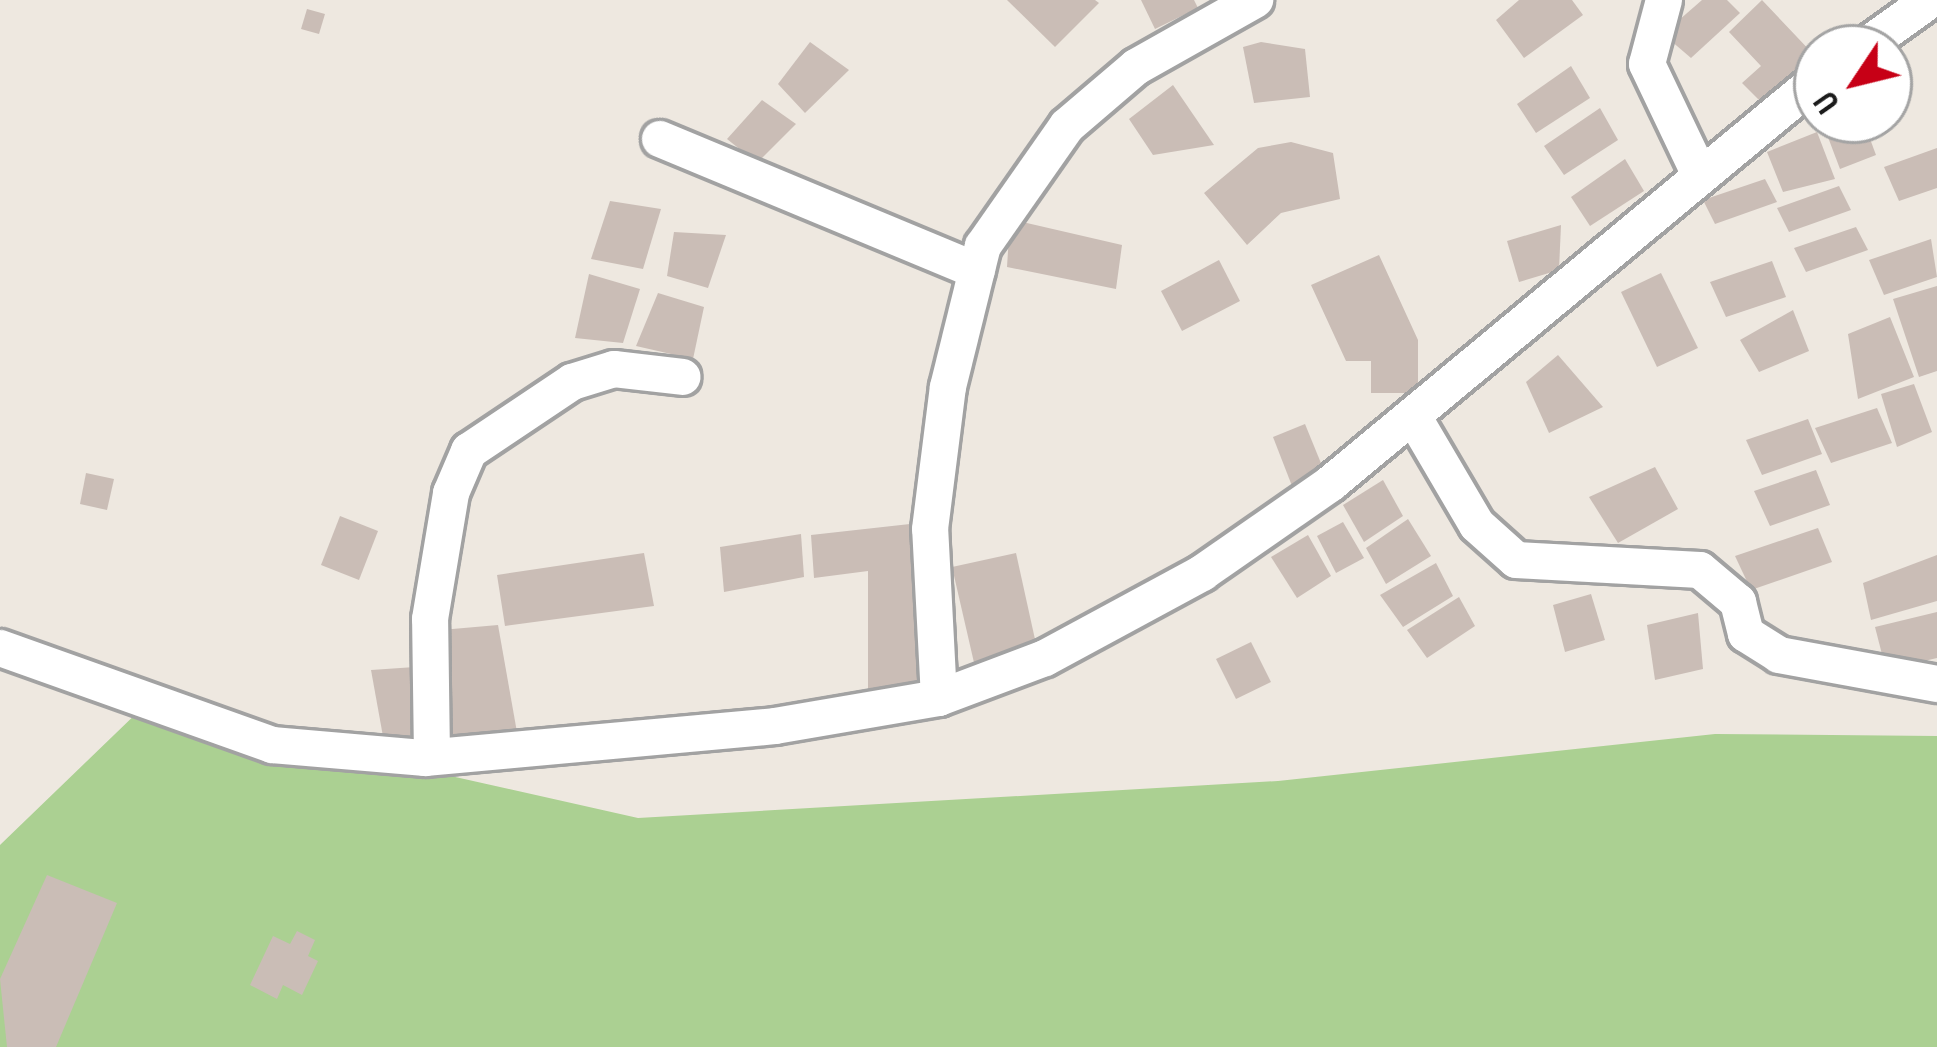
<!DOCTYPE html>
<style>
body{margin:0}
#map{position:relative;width:1937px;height:1047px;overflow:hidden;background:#eee8e0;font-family:"PT Sans Narrow",sans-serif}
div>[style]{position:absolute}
.forest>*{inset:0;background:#abd092}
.building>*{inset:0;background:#cabdb6}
.roads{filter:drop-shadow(3px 0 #a2a2a2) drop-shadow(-3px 0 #a2a2a2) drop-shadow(0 3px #a2a2a2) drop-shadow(0 -3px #a2a2a2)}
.minor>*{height:36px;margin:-18px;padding:0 18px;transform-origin:18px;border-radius:18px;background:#fff}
span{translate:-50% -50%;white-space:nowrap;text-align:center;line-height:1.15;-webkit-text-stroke:12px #fff;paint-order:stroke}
.north{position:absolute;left:1793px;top:24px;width:120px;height:120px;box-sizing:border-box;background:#fff;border:3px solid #a4a4a4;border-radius:50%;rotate:235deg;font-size:33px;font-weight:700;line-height:48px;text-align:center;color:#1b1b1b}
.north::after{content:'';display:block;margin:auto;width:42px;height:54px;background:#c70016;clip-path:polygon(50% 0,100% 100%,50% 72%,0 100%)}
</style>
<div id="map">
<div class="forest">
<i style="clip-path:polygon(143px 707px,638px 818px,1278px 781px,1715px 734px,1937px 736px,1937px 1047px,0 1047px,0 845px)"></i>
</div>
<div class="building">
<i style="clip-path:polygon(1007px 0,1095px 0,1099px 3px,1055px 47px)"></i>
<i style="clip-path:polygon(1141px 0,1194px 0,1198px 8px,1155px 29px)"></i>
<i style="clip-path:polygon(1519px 0,1572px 0,1583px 15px,1524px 58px,1496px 20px)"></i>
<i style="clip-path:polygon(1702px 0,1727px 0,1740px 13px,1691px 58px,1663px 34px)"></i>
<i style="clip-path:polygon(1762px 0,1815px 56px,1763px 104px,1742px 83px,1761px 66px,1729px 32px)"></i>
<i style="clip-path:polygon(307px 9px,325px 14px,319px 34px,301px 29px)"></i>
<i style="clip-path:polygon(810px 42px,849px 70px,805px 113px,778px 84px)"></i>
<i style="clip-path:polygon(1261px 42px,1305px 49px,1310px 97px,1254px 103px,1243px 47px)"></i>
<i style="clip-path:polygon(1571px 66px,1590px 98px,1536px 133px,1517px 104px)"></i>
<i style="clip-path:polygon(1173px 85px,1214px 145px,1153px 155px,1129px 119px)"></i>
<i style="clip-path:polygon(762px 100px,796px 124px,757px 163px,727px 139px)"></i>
<i style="clip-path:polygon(1600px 108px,1618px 140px,1564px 175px,1544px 146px)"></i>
<i style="clip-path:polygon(1834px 120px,1863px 120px,1876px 155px,1840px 169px,1823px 124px)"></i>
<i style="clip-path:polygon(1817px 132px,1835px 179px,1783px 192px,1767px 152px)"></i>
<i style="clip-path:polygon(1291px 142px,1333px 153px,1340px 199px,1281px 213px,1247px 245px,1204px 193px,1258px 148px)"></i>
<i style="clip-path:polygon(1937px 148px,1937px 188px,1899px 201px,1884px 167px)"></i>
<i style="clip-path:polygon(1625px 159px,1644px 191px,1590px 226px,1571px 197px)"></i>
<i style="clip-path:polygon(1765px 179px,1777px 202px,1715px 224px,1703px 200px)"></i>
<i style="clip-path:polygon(1839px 186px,1851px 210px,1789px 232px,1777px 208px)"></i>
<i style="clip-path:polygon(610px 201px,661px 209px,643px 269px,591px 259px)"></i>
<i style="clip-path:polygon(1010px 219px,1122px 245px,1116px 289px,1007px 267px)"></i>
<i style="clip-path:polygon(1561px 225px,1559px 270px,1519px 282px,1507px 241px)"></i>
<i style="clip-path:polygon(1856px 227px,1868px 250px,1806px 272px,1794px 248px)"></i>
<i style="clip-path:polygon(674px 232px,726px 235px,708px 288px,667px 276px)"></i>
<i style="clip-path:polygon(1931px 239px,1937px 277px,1884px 295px,1869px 260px)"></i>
<i style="clip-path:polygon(1379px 255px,1418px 340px,1418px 393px,1371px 393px,1371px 361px,1346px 361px,1311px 285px)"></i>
<i style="clip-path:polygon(1219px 260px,1240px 301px,1182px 331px,1161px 291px)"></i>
<i style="clip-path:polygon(1772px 261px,1786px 297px,1726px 317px,1710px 282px)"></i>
<i style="clip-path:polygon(1661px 273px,1698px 348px,1657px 367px,1621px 292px)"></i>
<i style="clip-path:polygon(589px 274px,640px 289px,623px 343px,575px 338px)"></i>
<i style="clip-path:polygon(1937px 286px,1937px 371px,1919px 377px,1893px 299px)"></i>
<i style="clip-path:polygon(658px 293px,704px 307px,693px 359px,636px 346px)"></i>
<i style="clip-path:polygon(1793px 310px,1809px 351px,1759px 372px,1740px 340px)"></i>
<i style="clip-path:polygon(1890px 317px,1914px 377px,1858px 399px,1848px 334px)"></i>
<i style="clip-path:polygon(1558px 355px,1603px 407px,1549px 433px,1526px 382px)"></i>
<i style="clip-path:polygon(1914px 384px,1932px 432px,1897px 447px,1881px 394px)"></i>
<i style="clip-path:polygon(1877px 408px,1892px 443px,1831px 463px,1815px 428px)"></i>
<i style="clip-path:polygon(1808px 419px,1822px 454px,1762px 475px,1746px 440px)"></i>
<i style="clip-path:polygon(1305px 424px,1325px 473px,1292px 486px,1273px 437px)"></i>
<i style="clip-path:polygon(1655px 467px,1678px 509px,1618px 543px,1589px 497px)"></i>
<i style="clip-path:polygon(1816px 470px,1830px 505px,1770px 526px,1754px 491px)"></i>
<i style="clip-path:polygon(86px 473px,114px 479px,107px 510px,80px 504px)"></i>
<i style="clip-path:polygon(1383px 480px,1403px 516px,1364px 542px,1343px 505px)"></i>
<i style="clip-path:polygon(340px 516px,378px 531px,359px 580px,321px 565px)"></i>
<i style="clip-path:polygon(1408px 519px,1431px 556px,1386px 584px,1366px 548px)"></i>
<i style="clip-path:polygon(1343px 522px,1364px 558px,1336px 573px,1317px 536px)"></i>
<i style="clip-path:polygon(910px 524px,921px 685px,868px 693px,868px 571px,814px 578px,811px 535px)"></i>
<i style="clip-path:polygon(1818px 528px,1832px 562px,1751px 590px,1735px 556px)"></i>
<i style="clip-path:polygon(801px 534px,804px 577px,724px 592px,720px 547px)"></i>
<i style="clip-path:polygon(1308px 535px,1331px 576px,1297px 598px,1271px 557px)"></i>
<i style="clip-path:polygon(644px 553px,654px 606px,505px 626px,497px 575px)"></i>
<i style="clip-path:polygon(1016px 553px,1038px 653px,975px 667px,952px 567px)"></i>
<i style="clip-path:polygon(1937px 555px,1937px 601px,1871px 620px,1863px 583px)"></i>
<i style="clip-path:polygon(1436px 563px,1453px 596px,1403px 627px,1380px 595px)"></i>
<i style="clip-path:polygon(1591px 594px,1605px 640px,1565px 652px,1553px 605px)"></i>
<i style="clip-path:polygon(1459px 597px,1475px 626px,1427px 658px,1407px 630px)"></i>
<i style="clip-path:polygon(1937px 612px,1937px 658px,1886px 670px,1875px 627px)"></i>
<i style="clip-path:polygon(1698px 613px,1703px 669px,1655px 680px,1647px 625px)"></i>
<i style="clip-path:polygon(498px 625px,518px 738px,453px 746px,441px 630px)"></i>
<i style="clip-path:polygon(1251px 642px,1271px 682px,1236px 699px,1216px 659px)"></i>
<i style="clip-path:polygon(415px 667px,415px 745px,384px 742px,371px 670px)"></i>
<i style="clip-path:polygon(47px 875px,117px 903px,56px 1047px,7px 1047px,0 979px)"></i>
<i style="clip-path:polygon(297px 931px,315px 940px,308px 956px,318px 961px,302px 995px,283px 985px,277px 999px,250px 985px,273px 936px,290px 944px)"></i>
</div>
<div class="roads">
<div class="minor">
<i style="left:1664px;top:0;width:66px;rotate:104.9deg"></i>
<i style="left:1647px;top:64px;width:123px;rotate:64.5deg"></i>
<i style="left:1863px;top:48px;width:82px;rotate:-35.6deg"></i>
<i style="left:660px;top:139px;width:343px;rotate:22.6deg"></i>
<i style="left:1413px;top:416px;width:126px;rotate:59.6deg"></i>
<i style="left:1477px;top:525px;width:52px;rotate:41.9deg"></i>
<i style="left:1516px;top:560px;width:184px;rotate:3.1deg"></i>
<i style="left:1700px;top:570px;width:50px;rotate:40.1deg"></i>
<i style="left:1738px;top:602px;width:33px;rotate:76deg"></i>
<i style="left:1746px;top:634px;width:39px;rotate:32deg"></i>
<i style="left:1779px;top:655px;width:161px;rotate:10.4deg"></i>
<i style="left:0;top:648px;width:289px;rotate:19.6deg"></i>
<i style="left:272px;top:745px;width:154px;rotate:4.9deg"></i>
<i style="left:425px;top:758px;width:351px;rotate:-5.2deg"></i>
<i style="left:775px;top:726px;width:166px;rotate:-9.7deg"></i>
<i style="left:939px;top:698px;width:113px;rotate:-20.7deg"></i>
<i style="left:1045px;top:658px;width:179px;rotate:-28.4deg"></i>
<i style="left:1202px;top:573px;width:156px;rotate:-34.8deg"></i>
<i style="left:1330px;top:484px;width:633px;rotate:-39.68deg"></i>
<i style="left:939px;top:698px;width:169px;rotate:-93deg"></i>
<i style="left:930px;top:529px;width:143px;rotate:-82.8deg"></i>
<i style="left:948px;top:387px;width:145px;rotate:-76.1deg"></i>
<i style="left:983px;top:246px;width:146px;rotate:-55deg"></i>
<i style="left:1067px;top:126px;width:91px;rotate:-40.5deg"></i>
<i style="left:1136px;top:67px;width:137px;rotate:-29.4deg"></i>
<i style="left:432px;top:756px;width:137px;rotate:-90.8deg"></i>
<i style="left:430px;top:619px;width:128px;rotate:-80.5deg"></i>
<i style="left:451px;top:493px;width:46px;rotate:-66.8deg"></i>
<i style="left:469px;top:451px;width:124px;rotate:-33.8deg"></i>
<i style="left:572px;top:382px;width:44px;rotate:-17.2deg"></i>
<i style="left:614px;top:369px;width:69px;rotate:6.6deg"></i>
</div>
</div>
<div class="north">U</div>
</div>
